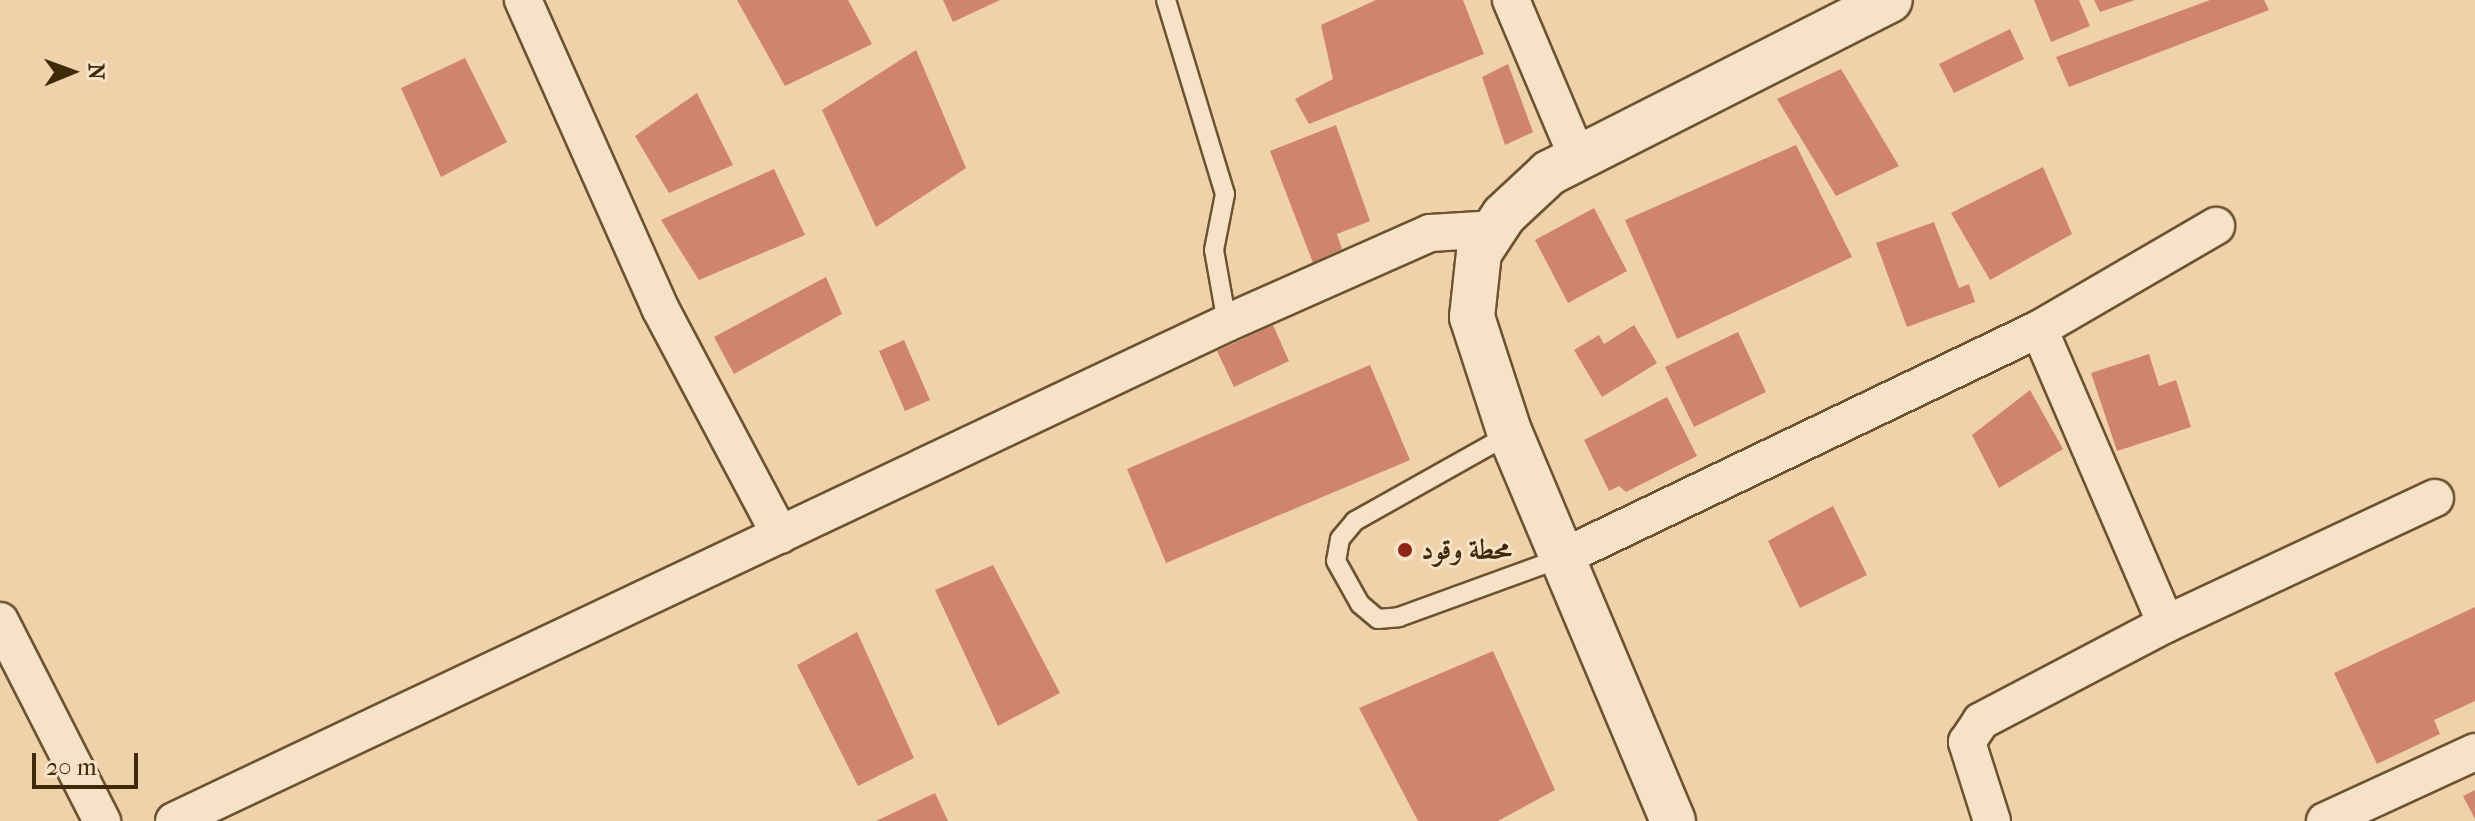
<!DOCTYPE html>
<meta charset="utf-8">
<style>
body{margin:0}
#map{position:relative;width:2475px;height:821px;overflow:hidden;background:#efd2aa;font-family:"IM FELL French Canon",Amiri,serif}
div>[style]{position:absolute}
.building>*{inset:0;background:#d0846e}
.roads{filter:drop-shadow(2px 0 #6c5330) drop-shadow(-2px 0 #6c5330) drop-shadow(0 2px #6c5330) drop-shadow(0 -2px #6c5330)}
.service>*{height:18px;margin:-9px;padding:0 9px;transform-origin:9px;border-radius:9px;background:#f5e2c8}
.minor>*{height:36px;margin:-18px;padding:0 18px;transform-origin:18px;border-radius:18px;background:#f5e2c8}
.tertiary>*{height:44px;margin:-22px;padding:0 22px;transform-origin:22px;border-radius:22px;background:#f5e2c8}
.dots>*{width:22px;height:22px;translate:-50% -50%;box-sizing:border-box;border:4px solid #f5e2c8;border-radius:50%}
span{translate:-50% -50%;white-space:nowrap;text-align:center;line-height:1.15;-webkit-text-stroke:6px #f5e2c8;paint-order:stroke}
.poi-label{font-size:28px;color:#402908;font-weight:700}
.left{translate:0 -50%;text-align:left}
.north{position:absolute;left:32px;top:32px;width:80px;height:80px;-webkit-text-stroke:6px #f5e2c8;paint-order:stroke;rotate:89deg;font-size:22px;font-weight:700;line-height:32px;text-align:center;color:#402908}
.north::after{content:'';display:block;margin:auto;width:28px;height:36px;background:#402908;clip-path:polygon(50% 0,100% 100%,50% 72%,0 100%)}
.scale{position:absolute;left:32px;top:753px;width:106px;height:36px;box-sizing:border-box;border:4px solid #402908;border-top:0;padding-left:10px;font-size:24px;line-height:28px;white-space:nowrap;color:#402908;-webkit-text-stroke:6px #f5e2c8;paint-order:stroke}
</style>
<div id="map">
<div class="building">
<i style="clip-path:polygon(737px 0,848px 0,872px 44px,785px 86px)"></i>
<i style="clip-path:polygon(943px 0,1000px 0,953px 22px)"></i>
<i style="clip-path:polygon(1376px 0,1463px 0,1484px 54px,1309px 124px,1295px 99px,1333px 79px,1321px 25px)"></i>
<i style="clip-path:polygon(2034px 0,2079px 0,2090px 26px,2051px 42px)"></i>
<i style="clip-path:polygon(2094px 0,2135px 0,2100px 12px)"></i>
<i style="clip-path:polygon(2210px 0,2264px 0,2269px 10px,2069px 87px,2056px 57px)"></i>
<i style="clip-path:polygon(2010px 29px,2024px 59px,1954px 93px,1939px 64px)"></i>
<i style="clip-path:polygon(916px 50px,966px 168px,876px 227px,822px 110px)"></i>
<i style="clip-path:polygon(465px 58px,507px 142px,441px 177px,401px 88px)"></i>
<i style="clip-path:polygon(1508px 64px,1533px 132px,1505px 145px,1482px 77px)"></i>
<i style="clip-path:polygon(1841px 69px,1899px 166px,1836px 196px,1777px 99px)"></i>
<i style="clip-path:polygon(697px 93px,733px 165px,669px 193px,635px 136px)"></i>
<i style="clip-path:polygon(1336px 125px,1370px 221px,1337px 234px,1342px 249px,1313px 263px,1270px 151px)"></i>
<i style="clip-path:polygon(1796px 145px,1852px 257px,1677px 339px,1625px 220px)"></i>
<i style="clip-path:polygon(2043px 167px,2072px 234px,1990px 280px,1951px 213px)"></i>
<i style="clip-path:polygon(774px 169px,805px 235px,699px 280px,661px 220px)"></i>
<i style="clip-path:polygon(1594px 208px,1627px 271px,1568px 303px,1535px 240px)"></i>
<i style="clip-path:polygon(1934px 222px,1959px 288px,1969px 284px,1975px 302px,1907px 327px,1876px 243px)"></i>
<i style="clip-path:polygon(826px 277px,842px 314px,734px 374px,714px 337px)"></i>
<i style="clip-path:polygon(1273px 325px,1289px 361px,1234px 387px,1217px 351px)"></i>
<i style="clip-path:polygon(1634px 325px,1657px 363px,1602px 397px,1574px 350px,1599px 335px,1604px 344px)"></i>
<i style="clip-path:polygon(1738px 332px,1766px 392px,1694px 427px,1665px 367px)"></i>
<i style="clip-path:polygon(904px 340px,930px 400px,905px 411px,879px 351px)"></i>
<i style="clip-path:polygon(2149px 354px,2159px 386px,2176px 380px,2191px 427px,2117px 451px,2091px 373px)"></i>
<i style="clip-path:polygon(1370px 365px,1410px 460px,1166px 563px,1127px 469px)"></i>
<i style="clip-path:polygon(2030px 390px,2063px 449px,1999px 488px,1972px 435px)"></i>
<i style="clip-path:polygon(1667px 397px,1697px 456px,1626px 492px,1619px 486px,1609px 491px,1584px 440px)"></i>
<i style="clip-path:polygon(1833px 506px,1867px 575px,1800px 608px,1768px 541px)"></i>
<i style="clip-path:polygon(993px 565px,1060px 693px,998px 726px,935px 590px)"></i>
<i style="clip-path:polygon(2475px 607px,2475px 701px,2434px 720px,2440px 734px,2377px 764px,2334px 673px)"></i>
<i style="clip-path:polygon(857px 632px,914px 758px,858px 786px,797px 665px)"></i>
<i style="clip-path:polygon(1493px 651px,1555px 790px,1498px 821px,1418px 821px,1359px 708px)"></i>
<i style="clip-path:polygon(2475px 790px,2475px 819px,2463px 796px)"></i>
<i style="clip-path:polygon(935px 793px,948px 821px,876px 821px)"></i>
</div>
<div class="roads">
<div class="service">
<i style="left:1166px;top:0;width:203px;rotate:73.1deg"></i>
<i style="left:1225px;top:194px;width:57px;rotate:101.1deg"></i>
<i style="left:1214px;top:250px;width:74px;rotate:79.9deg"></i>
<i style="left:1510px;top:434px;width:178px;rotate:150.7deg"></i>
<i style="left:1355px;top:521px;width:23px;rotate:130deg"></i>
<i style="left:1340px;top:539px;width:22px;rotate:100deg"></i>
<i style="left:1336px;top:561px;width:49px;rotate:60.8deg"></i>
<i style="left:1360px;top:604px;width:23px;rotate:40deg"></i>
<i style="left:1378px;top:619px;width:21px;rotate:-5deg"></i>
<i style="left:1399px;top:617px;width:172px;rotate:-20deg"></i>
</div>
<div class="minor">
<i style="left:523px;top:0;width:337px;rotate:66deg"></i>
<i style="left:660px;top:308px;width:257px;rotate:62.1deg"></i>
<i style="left:1511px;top:0;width:169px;rotate:67.1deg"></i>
<i style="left:2039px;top:329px;width:321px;rotate:66.7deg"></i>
<i style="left:1561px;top:558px;width:530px;rotate:-25.6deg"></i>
<i style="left:2039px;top:329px;width:205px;rotate:-30.2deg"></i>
<i style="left:0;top:621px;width:225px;rotate:63deg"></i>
<i style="left:174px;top:821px;width:1165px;rotate:-25.31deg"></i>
<i style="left:1227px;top:323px;width:222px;rotate:-23.9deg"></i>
<i style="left:1430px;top:233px;width:66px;rotate:-3.5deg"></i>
<i style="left:1992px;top:821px;width:83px;rotate:-107.6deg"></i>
<i style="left:1967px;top:742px;width:25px;rotate:-56deg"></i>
<i style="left:1981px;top:721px;width:209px;rotate:-27.7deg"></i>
<i style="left:2166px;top:624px;width:297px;rotate:-25.1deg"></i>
<i style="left:2325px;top:821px;width:165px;rotate:-24.7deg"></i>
</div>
<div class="tertiary">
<i style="left:1673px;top:821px;width:420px;rotate:-112.8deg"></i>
<i style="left:1510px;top:434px;width:123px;rotate:-108deg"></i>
<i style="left:1472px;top:317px;width:64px;rotate:-83.8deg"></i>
<i style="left:1479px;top:253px;width:45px;rotate:-56.7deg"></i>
<i style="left:1504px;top:215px;width:62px;rotate:-43deg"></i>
<i style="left:1549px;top:173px;width:382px;rotate:-26.9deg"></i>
</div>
</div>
<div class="dots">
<i style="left:1405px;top:550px;background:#8f2418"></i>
</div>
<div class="poi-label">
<span class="left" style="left:1421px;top:550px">محطة وقود</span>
</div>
<div class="north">N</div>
<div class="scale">20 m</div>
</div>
